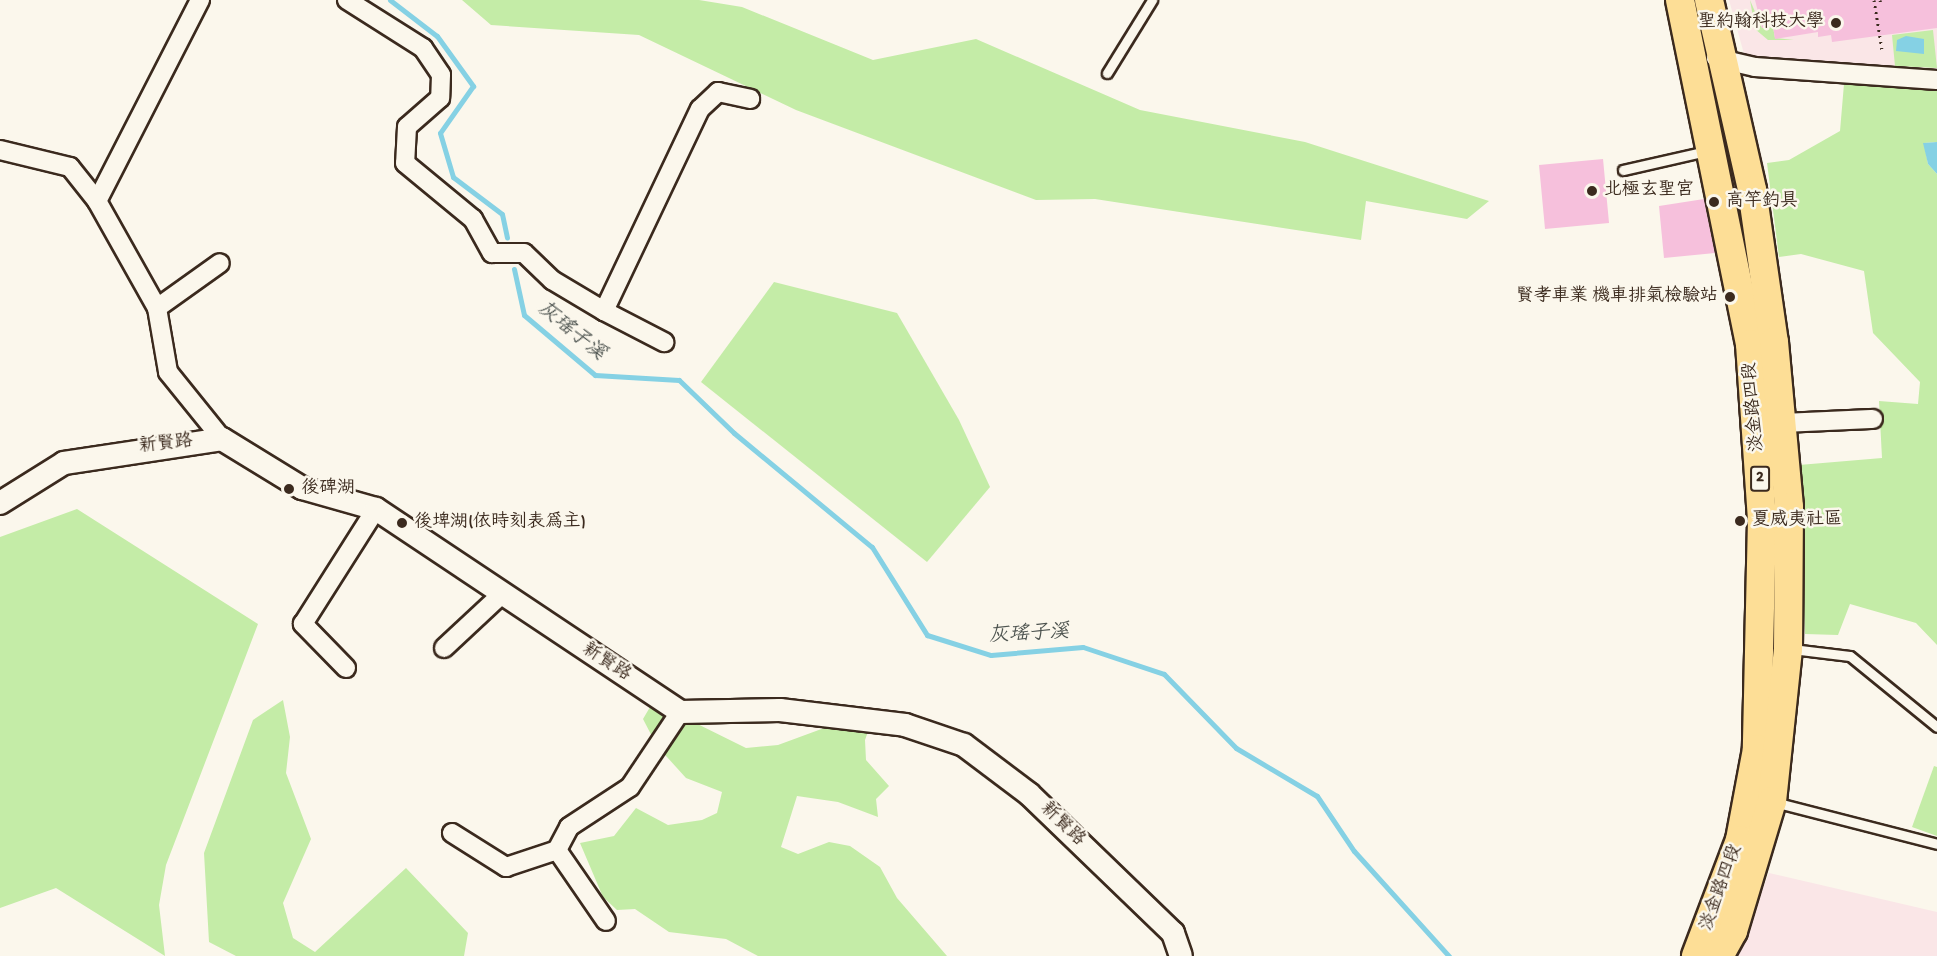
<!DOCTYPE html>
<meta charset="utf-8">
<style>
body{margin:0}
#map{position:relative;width:1937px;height:956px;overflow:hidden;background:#fbf7ec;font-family:"Gochi Hand","LXGW WenKai TC",sans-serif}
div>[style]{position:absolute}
.built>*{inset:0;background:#fae6e7}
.green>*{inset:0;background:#c4eca7}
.water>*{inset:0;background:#85d1e4}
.stream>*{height:5px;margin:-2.5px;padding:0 2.5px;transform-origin:2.5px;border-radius:2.5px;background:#85d1e4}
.building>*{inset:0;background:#f6c0dc}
.path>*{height:3px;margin-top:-1.5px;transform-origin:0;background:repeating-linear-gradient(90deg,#3b2a1e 0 1.5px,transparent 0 6px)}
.roads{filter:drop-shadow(2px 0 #3b2a1e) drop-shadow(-2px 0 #3b2a1e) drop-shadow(0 2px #3b2a1e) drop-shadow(0 -2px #3b2a1e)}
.service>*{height:9px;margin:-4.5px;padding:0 4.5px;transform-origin:4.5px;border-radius:4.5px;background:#fbf7ec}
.minor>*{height:18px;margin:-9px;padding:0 9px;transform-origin:9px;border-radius:9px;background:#fbf7ec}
.tertiary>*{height:22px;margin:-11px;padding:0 11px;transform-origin:11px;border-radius:11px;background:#fbf7ec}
.primary>*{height:28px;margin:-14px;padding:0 14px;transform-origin:14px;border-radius:14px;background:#fdde96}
.dots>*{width:16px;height:16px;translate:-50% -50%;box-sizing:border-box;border:3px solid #fbf7ec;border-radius:50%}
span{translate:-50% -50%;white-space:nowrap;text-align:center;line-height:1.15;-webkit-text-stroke:5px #fbf7ec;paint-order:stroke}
.shield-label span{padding:2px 4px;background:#fbf7ec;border:2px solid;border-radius:4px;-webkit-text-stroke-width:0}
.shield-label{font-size:16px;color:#3b2a1e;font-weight:700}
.poi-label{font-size:18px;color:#3b2a1e}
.right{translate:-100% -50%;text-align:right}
.left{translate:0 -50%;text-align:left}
.street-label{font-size:18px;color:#3b2a1e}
.water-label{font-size:20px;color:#4e5450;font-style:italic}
</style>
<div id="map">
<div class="built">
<i style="clip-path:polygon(1729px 0,1937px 0,1937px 79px,1746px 61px)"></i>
<i style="clip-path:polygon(1769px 873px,1937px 912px,1937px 956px,1736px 956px)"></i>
</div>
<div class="green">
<i style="clip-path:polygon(462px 0,699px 0,742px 7px,873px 60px,976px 39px,1140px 110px,1305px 142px,1489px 201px,1467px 219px,1366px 201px,1361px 240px,1095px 199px,1036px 200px,796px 110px,639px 35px,491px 25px)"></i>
<i style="clip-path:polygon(1750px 0,1762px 28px,1773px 27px,1775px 38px,1794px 40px,1768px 40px,1755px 29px)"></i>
<i style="clip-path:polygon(1933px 30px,1937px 68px,1895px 66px,1892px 35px)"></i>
<i style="clip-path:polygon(1845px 72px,1937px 79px,1937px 142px,1924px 143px,1928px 164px,1937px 174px,1937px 645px,1916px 623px,1850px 604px,1838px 635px,1805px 634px,1799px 465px,1882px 458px,1879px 401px,1918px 404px,1920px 382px,1873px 333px,1864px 271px,1801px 254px,1779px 257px,1767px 163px,1789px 160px,1840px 131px)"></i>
<i style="clip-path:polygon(774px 282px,897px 313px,959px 420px,990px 487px,927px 562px,701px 382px)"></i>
<i style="clip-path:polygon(77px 509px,258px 624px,166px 865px,159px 905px,165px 956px,56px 888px,0 908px,0 537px)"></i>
<i style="clip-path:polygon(283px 700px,290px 737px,286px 773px,311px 839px,283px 903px,293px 938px,315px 952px,406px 868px,468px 933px,464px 956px,236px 956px,209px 942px,204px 853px,253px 720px)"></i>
<i style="clip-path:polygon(653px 702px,746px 748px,778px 745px,835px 724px,871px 723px,865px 740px,866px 760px,889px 786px,876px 799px,878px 817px,838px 802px,797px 796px,781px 847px,798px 854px,829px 842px,850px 846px,880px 867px,897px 898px,947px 956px,758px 956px,726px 939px,669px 932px,635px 909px,617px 910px,603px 897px,580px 843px,614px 836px,636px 808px,668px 825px,702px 820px,717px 813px,722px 792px,686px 778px,657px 746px,643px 719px)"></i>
<i style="clip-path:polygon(1934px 766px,1937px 767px,1937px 836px,1912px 827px)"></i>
</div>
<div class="water">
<i style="clip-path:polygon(1906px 36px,1924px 39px,1924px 54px,1896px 51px,1897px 40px)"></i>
<i style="clip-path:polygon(1937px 142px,1937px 174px,1928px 164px,1923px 143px)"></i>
</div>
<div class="stream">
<i style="left:390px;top:0;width:59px;rotate:37.5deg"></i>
<i style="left:437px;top:36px;width:62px;rotate:54.2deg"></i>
<i style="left:473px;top:86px;width:57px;rotate:125.1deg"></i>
<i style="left:440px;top:133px;width:46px;rotate:73.5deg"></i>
<i style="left:453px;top:177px;width:61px;rotate:37.1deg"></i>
<i style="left:502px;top:214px;width:24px;rotate:78deg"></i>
<i style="left:514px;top:269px;width:47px;rotate:77.7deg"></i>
<i style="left:524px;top:315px;width:93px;rotate:40.2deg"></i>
<i style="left:595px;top:375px;width:84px;rotate:3.4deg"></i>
<i style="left:679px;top:380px;width:76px;rotate:43.9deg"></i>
<i style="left:734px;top:433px;width:179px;rotate:39.6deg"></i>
<i style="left:872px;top:547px;width:104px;rotate:58deg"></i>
<i style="left:927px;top:635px;width:67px;rotate:17.4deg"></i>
<i style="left:991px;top:655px;width:92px;rotate:-5deg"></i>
<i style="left:1083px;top:647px;width:85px;rotate:18.4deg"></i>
<i style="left:1164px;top:674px;width:103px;rotate:45.8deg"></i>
<i style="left:1236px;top:748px;width:94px;rotate:30.7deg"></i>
<i style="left:1317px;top:796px;width:66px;rotate:56.1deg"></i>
<i style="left:1354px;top:851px;width:142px;rotate:47.9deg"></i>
</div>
<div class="building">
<i style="clip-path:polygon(1755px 0,1937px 0,1937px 28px,1832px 42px,1831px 35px,1818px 37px,1818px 32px,1775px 39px,1773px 26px,1762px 28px)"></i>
<i style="clip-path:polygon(1603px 159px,1609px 223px,1545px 229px,1539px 165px)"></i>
<i style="clip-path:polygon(1704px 199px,1715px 253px,1664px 258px,1659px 206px)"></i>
</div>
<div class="path">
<i style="left:1874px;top:0;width:51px;rotate:80.9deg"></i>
<i style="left:1880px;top:0;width:4px;rotate:76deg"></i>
</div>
<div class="roads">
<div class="service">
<i style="left:1107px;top:73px;width:86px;rotate:-58.3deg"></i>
<i style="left:1623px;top:170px;width:85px;rotate:-12.9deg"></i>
<i style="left:1792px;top:649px;width:58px;rotate:6.9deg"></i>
<i style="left:1850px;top:656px;width:112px;rotate:39.2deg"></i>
<i style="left:1774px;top:802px;width:168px;rotate:14.4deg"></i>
</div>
<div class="minor">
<i style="left:200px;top:0;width:226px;rotate:117.1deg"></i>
<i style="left:97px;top:201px;width:123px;rotate:60.7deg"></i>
<i style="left:157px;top:308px;width:65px;rotate:80.2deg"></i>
<i style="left:168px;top:372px;width:86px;rotate:51.1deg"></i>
<i style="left:347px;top:0;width:90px;rotate:32.3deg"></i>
<i style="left:423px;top:48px;width:32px;rotate:56deg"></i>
<i style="left:441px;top:75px;width:23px;rotate:92deg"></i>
<i style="left:440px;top:98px;width:44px;rotate:138.7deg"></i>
<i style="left:407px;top:127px;width:36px;rotate:93deg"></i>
<i style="left:405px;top:163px;width:88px;rotate:39.5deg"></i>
<i style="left:473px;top:219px;width:39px;rotate:61deg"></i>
<i style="left:492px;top:253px;width:32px"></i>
<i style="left:524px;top:253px;width:39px;rotate:44deg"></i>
<i style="left:552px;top:280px;width:61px;rotate:30.8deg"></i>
<i style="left:604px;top:311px;width:224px;rotate:-64.6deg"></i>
<i style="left:700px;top:109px;width:25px;rotate:-43deg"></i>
<i style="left:718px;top:92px;width:33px;rotate:12deg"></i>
<i style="left:1716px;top:58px;width:40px;rotate:13deg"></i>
<i style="left:1755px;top:67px;width:182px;rotate:4.1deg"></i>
<i style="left:0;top:150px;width:72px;rotate:13.7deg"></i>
<i style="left:70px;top:167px;width:43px;rotate:51.5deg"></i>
<i style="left:157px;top:308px;width:77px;rotate:-35.5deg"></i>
<i style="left:604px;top:311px;width:68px;rotate:27.3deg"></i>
<i style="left:1781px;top:423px;width:92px;rotate:-2.5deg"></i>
<i style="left:444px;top:648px;width:79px;rotate:-43deg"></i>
<i style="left:346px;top:668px;width:62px;rotate:-134.3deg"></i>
<i style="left:303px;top:624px;width:136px;rotate:-57.6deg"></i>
<i style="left:452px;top:833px;width:64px;rotate:32.2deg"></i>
<i style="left:506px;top:867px;width:54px;rotate:-18.4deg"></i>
<i style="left:557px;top:850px;width:26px;rotate:-62deg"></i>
<i style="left:569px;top:827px;width:73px;rotate:-33.3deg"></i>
<i style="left:630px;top:787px;width:90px;rotate:-56.3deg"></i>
<i style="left:557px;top:850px;width:86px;rotate:55.4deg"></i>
</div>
<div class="tertiary">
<i style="left:0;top:503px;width:75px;rotate:-32deg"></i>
<i style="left:64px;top:463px;width:160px;rotate:-8.6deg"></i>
<i style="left:222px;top:439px;width:94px;rotate:31.5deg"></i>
<i style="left:302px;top:488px;width:77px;rotate:15.8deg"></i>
<i style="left:376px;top:509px;width:366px;rotate:33.7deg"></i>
<i style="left:680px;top:712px;width:100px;rotate:-1.1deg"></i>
<i style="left:780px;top:710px;width:126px;rotate:6.8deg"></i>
<i style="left:905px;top:725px;width:62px;rotate:18.7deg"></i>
<i style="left:964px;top:745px;width:81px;rotate:37deg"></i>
<i style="left:1029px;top:794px;width:200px;rotate:44deg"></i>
<i style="left:1173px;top:933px;width:24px;rotate:71deg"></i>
</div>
<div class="primary">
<i style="left:1680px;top:0;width:351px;rotate:78.5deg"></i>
<i style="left:1750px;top:344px;width:176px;rotate:86.1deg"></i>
<i style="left:1762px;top:520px;width:229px;rotate:91.3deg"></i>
<i style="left:1757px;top:749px;width:93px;rotate:100.6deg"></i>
<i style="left:1740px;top:840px;width:124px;rotate:110.8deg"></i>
<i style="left:1709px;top:0;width:195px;rotate:77.2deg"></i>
<i style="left:1752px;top:190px;width:154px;rotate:81.8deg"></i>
<i style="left:1774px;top:342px;width:166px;rotate:84.8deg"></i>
<i style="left:1789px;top:507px;width:142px;rotate:90.4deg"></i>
<i style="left:1788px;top:649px;width:153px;rotate:96deg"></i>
<i style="left:1772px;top:801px;width:136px;rotate:106.7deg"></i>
<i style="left:1733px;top:931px;width:29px;rotate:119deg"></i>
</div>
</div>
<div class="dots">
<i style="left:1836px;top:23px;background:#3b2a1e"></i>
<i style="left:1592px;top:191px;background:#3b2a1e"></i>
<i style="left:1714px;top:202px;background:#3b2a1e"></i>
<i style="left:1730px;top:297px;background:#3b2a1e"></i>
<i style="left:289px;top:489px;background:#3b2a1e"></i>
<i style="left:1740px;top:521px;background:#3b2a1e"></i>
<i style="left:402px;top:523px;background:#3b2a1e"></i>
</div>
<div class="shield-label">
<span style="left:1760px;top:479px">2</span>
</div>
<div class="poi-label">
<span class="right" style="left:1824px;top:23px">聖約翰科技大學</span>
<span class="left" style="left:1604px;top:191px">北極玄聖宮</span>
<span class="left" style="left:1726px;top:202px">高竿釣具</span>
<span class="right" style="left:1718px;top:297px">賢孝車業 機車排氣檢驗站</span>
<span class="left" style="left:301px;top:489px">後碑湖</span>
<span class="left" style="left:1752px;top:521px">夏威夷社區</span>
<span class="left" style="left:414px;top:523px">後埤湖(依時刻表為主)</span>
</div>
<div class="street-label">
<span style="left:1755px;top:407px;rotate:-95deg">淡金路四段</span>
<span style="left:166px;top:445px;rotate:-6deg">新賢路</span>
<span style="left:606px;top:663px;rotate:33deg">新賢路</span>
<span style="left:1062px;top:825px;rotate:44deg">新賢路</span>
<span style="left:1722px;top:888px;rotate:-70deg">淡金路四段</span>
</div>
<div class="water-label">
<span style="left:571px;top:332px;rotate:39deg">灰瑤子溪</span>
<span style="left:1029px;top:635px;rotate:-3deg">灰瑤子溪</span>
</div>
</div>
